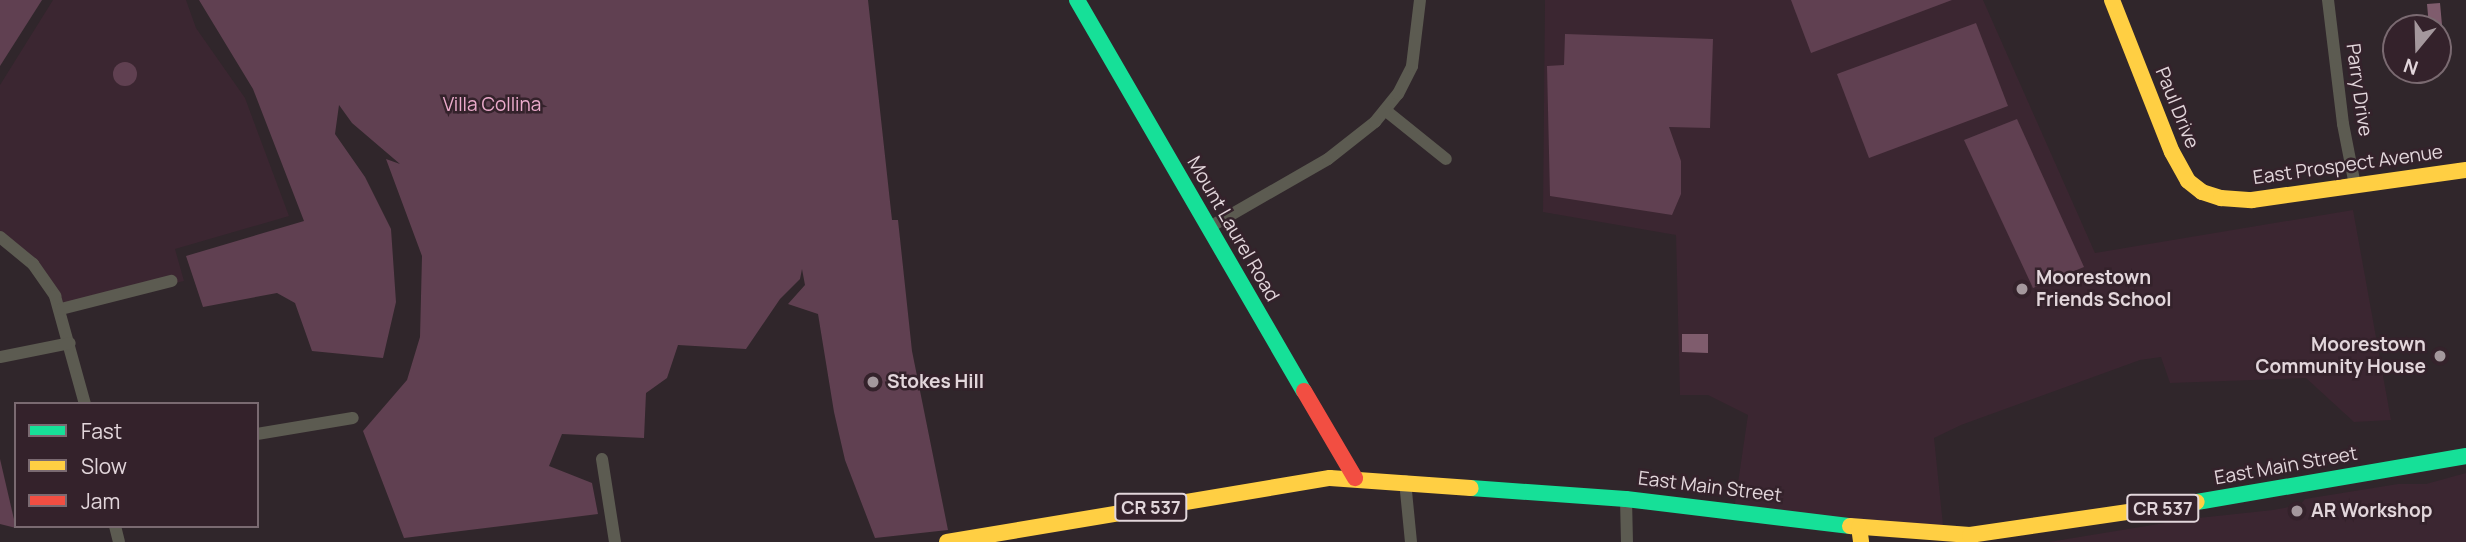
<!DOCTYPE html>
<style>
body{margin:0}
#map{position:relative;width:2466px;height:542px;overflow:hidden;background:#30262b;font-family:Manrope,sans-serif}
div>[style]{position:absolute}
.built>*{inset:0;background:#3b2631}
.green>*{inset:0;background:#604051}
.round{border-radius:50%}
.water>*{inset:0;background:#7f5c6d}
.street>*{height:12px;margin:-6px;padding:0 6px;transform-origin:6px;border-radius:6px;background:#5c5b51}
.fast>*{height:16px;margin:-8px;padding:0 8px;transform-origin:8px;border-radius:8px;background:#16e098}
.slow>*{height:16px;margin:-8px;padding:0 8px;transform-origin:8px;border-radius:8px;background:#ffcf43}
.jam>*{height:16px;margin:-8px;padding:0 8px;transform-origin:8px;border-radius:8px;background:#f24e42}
.dots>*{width:19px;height:19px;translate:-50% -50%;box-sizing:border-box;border:4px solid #34222b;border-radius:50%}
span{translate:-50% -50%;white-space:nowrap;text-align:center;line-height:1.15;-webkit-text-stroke:5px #34222b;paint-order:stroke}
.shield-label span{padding:2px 5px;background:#34222b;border:2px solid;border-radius:5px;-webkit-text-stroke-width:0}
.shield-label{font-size:18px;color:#e2d6db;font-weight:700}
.street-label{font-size:19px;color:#e2d6db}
.park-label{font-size:19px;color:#ecabcc}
.poi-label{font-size:19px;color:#e2d6db;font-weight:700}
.left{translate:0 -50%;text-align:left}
.right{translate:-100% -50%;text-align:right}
.legend{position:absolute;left:14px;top:402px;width:245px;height:126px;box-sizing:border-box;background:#34222b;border:2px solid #7a6a71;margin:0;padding:9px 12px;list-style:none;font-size:21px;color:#e2d6db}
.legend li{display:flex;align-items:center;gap:14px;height:35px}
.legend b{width:35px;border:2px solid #7a6a71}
.north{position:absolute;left:2382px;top:14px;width:70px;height:70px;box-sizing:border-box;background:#34222b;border:2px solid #7a6a71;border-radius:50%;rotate:199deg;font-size:19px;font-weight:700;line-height:28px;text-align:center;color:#e2d6db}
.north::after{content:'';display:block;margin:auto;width:24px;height:32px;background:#a4989d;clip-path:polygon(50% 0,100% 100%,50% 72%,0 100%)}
</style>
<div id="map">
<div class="built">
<i style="clip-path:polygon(53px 0,186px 0,196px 28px,245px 98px,289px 216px,175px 249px,184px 281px,61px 309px,41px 273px,0 238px,0 85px)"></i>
<i style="clip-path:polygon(1545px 0,1983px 0,2095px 253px,2353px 210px,2391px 420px,2354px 422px,2306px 378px,2170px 383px,2161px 357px,2140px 360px,1961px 425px,1934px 438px,1944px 535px,1734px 510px,1748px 415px,1708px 395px,1680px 395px,1676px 235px,1543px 212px)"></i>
<i style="clip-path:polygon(2466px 473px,2466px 542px,2049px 542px,2189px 519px,2273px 510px,2300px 505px,2305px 499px,2398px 484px,2426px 484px)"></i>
</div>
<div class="green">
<i style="clip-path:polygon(0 0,42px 0,0 66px)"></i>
<i style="clip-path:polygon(199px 0,868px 0,892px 220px,898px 220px,912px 351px,948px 530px,875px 538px,845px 460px,834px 412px,818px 314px,788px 304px,805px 285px,802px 269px,800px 279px,780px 299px,746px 349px,678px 345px,667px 378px,646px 393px,644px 438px,562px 434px,549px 466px,592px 483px,598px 514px,404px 538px,363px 431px,407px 380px,420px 337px,422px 256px,386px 159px,400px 164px,352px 123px,339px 105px,335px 134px,365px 177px,391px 229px,396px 302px,383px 358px,312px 351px,295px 303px,277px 293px,203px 307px,186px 256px,304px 221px,253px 89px)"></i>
<i style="clip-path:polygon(1791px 0,1952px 0,1811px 53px)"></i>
<i style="clip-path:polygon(1976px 23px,2008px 106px,1869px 158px,1837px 74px)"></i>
<i style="clip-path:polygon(1565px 34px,1713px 39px,1710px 128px,1669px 127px,1681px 161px,1681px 194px,1672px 215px,1550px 196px,1547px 66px,1564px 65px)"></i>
<i class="round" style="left:113px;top:62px;width:24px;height:24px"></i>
<i style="clip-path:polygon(2017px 119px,2084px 267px,2033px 288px,1964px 140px)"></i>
<i style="clip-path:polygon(0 459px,16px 528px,0 524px)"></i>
</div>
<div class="water">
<i style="clip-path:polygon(2440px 3px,2442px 25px,2429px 26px,2427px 4px)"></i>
<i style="clip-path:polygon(1682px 334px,1708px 334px,1708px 353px,1682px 352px)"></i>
</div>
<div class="street">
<i style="left:2328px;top:0;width:125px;rotate:83.1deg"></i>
<i style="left:2343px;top:124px;width:62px;rotate:78.9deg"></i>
<i style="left:1385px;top:110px;width:78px;rotate:38.8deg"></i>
<i style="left:1208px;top:228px;width:138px;rotate:-29.9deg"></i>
<i style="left:1328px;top:159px;width:60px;rotate:-38.2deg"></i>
<i style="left:1375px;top:122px;width:36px;rotate:-51deg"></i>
<i style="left:1398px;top:94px;width:31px;rotate:-63deg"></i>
<i style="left:1412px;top:66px;width:66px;rotate:-83.1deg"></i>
<i style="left:0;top:237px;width:43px;rotate:39.3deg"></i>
<i style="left:33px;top:264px;width:39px;rotate:55deg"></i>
<i style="left:55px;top:296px;width:112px;rotate:74.5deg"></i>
<i style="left:61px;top:309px;width:114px;rotate:-14.3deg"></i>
<i style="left:0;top:357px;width:71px;rotate:-11.3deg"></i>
<i style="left:257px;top:434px;width:97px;rotate:-9.5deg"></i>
<i style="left:602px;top:459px;width:84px;rotate:81.1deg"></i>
<i style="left:1405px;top:481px;width:61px;rotate:84.4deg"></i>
<i style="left:1626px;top:499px;width:43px;rotate:88.7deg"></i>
<i style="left:115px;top:526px;width:16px;rotate:76deg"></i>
</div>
<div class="fast">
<i style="left:1077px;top:0;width:452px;rotate:59.9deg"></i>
<i style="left:1471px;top:488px;width:155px;rotate:4.1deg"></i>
<i style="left:1626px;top:499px;width:226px;rotate:6.9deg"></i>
<i style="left:2197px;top:502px;width:273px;rotate:-9.7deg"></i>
</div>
<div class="slow">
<i style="left:2112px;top:0;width:163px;rotate:68.5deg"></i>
<i style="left:2172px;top:152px;width:33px;rotate:61deg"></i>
<i style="left:2188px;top:181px;width:18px;rotate:38deg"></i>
<i style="left:2202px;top:192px;width:20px;rotate:18deg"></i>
<i style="left:2221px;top:198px;width:31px;rotate:4deg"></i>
<i style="left:2252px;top:200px;width:216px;rotate:-8deg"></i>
<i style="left:1850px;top:526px;width:120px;rotate:4.3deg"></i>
<i style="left:1970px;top:535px;width:229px;rotate:-8.3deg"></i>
<i style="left:1859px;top:527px;width:15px;rotate:82deg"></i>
<i style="left:947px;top:542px;width:388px;rotate:-9.5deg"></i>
<i style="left:1330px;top:478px;width:141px;rotate:4.1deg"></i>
</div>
<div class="jam">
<i style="left:1304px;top:391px;width:101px;rotate:59.6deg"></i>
</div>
<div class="dots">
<i style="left:2022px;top:289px;background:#a4989d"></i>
<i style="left:2440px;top:356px;background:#a4989d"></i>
<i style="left:873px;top:382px;background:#a4989d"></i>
<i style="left:2297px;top:511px;background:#a4989d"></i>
</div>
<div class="shield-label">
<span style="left:1151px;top:507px">CR 537</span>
<span style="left:2163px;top:508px">CR 537</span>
</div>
<div class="street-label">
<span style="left:2359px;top:90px;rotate:82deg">Parry Drive</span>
<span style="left:2177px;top:108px;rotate:68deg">Paul Drive</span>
<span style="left:2348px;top:165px;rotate:-8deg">East Prospect Avenue</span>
<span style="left:1233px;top:229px;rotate:60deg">Mount Laurel Road</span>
<span style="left:2286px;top:466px;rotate:-10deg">East Main Street</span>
<span style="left:1710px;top:487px;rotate:7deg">East Main Street</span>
</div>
<div class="park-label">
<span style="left:492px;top:105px">Villa Collina</span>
</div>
<div class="poi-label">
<span class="left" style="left:2036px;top:289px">Moorestown<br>Friends School</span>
<span class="right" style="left:2426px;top:356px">Moorestown<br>Community House</span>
<span class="left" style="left:887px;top:382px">Stokes Hill</span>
<span class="left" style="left:2311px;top:511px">AR Workshop</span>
</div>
<ul class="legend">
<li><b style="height:9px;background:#16e098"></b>Fast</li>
<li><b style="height:9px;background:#ffcf43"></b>Slow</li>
<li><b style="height:9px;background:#f24e42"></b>Jam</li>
</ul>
<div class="north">N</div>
</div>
